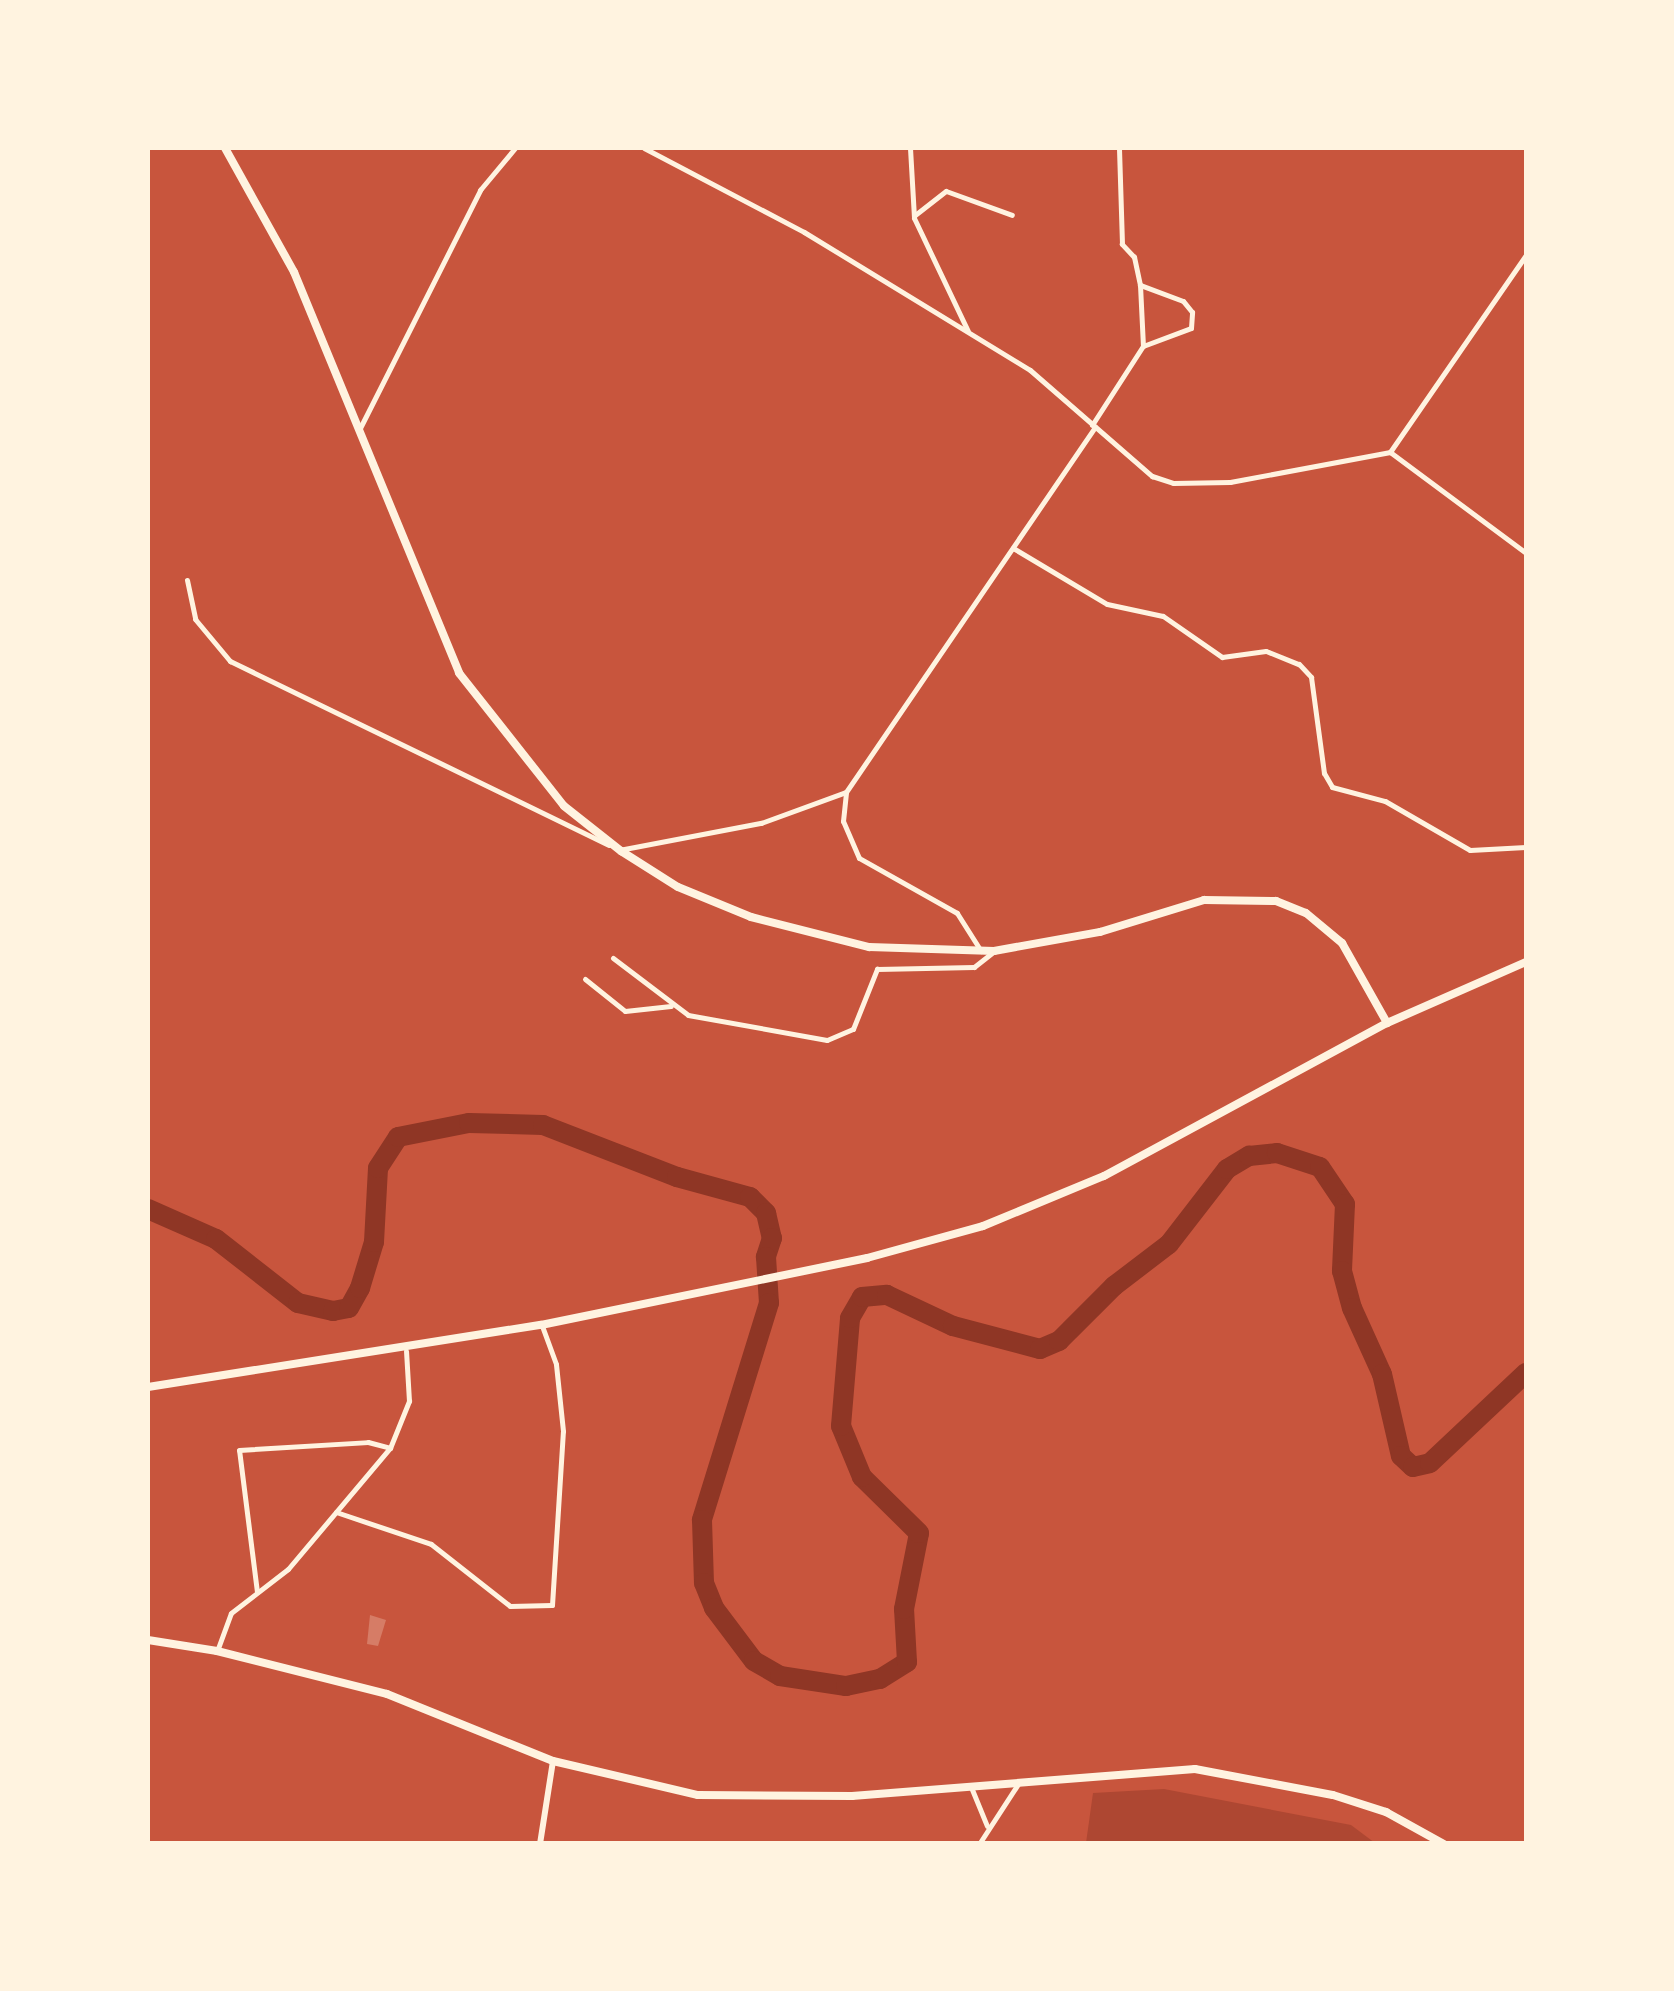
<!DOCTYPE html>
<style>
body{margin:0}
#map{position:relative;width:1674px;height:1991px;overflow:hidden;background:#c8553d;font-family:"Fira Sans",sans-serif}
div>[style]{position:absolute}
.green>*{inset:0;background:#ae4732}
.river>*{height:20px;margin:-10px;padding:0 10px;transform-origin:10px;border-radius:10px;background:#8f3625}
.building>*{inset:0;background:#d67c66}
.minor>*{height:5px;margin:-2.5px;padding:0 2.5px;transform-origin:2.5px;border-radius:2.5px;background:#fff3e0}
.tertiary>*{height:6px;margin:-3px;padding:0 3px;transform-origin:3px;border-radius:3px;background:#fff3e0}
.primary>*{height:8px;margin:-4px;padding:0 4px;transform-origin:4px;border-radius:4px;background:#fff3e0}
span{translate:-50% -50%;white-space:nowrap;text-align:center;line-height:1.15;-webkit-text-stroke:10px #fff3e0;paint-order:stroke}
.frame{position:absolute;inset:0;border:150px solid #fff3e0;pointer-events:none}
</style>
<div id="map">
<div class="green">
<i style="clip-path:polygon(1164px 1789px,1351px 1825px,1375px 1843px,1086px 1843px,1093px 1793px)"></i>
</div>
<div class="river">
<i style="left:148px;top:1209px;width:74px;rotate:23.8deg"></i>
<i style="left:216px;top:1239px;width:104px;rotate:38deg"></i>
<i style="left:298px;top:1303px;width:36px;rotate:13deg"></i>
<i style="left:333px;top:1311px;width:16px;rotate:-11deg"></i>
<i style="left:349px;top:1308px;width:23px;rotate:-61deg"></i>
<i style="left:360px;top:1288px;width:48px;rotate:-73.1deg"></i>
<i style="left:374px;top:1242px;width:74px;rotate:-86.9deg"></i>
<i style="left:378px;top:1168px;width:37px;rotate:-57deg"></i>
<i style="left:398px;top:1137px;width:72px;rotate:-11.2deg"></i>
<i style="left:469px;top:1123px;width:74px;rotate:1.5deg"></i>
<i style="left:543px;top:1125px;width:144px;rotate:21.2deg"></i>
<i style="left:677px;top:1177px;width:76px;rotate:15.3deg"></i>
<i style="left:750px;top:1197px;width:23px;rotate:45deg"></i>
<i style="left:766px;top:1213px;width:26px;rotate:77deg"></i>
<i style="left:772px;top:1238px;width:20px;rotate:108deg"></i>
<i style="left:766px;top:1257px;width:46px;rotate:86.3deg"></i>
<i style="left:769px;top:1303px;width:227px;rotate:107.2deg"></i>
<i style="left:702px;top:1520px;width:63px;rotate:88.2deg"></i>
<i style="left:704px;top:1583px;width:27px;rotate:68deg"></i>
<i style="left:714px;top:1608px;width:66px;rotate:53deg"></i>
<i style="left:754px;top:1661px;width:30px;rotate:30deg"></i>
<i style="left:780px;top:1676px;width:67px;rotate:8.6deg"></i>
<i style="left:846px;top:1686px;width:35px;rotate:-12deg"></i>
<i style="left:880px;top:1679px;width:32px;rotate:-32deg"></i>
<i style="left:907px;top:1662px;width:53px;rotate:-93.2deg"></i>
<i style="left:904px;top:1609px;width:77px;rotate:-78.8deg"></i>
<i style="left:919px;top:1533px;width:80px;rotate:-135.5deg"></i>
<i style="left:862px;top:1477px;width:55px;rotate:-112.4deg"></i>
<i style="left:841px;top:1426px;width:108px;rotate:-85.2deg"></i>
<i style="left:850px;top:1318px;width:24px;rotate:-60deg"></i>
<i style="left:862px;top:1297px;width:25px;rotate:-5deg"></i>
<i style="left:887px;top:1295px;width:73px;rotate:25.2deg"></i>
<i style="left:953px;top:1326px;width:90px;rotate:14.8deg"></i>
<i style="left:1040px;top:1349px;width:21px;rotate:-23deg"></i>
<i style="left:1059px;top:1341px;width:78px;rotate:-45deg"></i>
<i style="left:1114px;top:1286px;width:69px;rotate:-37.4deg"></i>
<i style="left:1169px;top:1244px;width:95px;rotate:-52.3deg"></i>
<i style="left:1227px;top:1169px;width:26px;rotate:-31deg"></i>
<i style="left:1249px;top:1156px;width:28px;rotate:-6deg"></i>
<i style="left:1277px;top:1153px;width:45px;rotate:18deg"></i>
<i style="left:1320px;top:1167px;width:45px;rotate:56deg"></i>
<i style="left:1345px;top:1204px;width:67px;rotate:92.6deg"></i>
<i style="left:1342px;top:1271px;width:38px;rotate:75deg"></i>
<i style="left:1352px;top:1308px;width:72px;rotate:65.6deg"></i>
<i style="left:1382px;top:1374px;width:84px;rotate:77deg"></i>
<i style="left:1401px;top:1456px;width:16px;rotate:43deg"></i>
<i style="left:1413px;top:1467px;width:17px;rotate:-13deg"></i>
<i style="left:1430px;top:1463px;width:132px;rotate:-43.2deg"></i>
</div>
<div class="building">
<i style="clip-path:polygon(370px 1615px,386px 1620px,378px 1646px,367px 1644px)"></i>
</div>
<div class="minor">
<i style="left:644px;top:148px;width:181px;rotate:27.7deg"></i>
<i style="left:804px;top:232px;width:265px;rotate:31.4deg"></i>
<i style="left:1030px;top:370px;width:162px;rotate:41deg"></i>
<i style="left:1152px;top:476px;width:22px;rotate:18deg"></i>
<i style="left:1173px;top:483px;width:57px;rotate:-1deg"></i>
<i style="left:1230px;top:482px;width:163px;rotate:-10.6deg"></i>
<i style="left:1390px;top:452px;width:169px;rotate:36.6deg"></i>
<i style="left:910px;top:148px;width:70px;rotate:86.7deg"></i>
<i style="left:914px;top:218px;width:125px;rotate:64.5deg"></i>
<i style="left:915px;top:215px;width:39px;rotate:-38deg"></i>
<i style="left:946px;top:191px;width:70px;rotate:20deg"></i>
<i style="left:1140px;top:285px;width:61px;rotate:87.2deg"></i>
<i style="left:1092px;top:425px;width:94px;rotate:-57.2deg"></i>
<i style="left:1143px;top:346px;width:51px;rotate:-20.6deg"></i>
<i style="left:1191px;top:328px;width:16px;rotate:-86deg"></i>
<i style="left:1192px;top:312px;width:14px;rotate:-129deg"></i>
<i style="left:1183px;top:301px;width:46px;rotate:-159.6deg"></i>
<i style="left:1140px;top:285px;width:29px;rotate:-102deg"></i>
<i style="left:1134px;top:257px;width:18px;rotate:-133deg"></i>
<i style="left:1122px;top:244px;width:96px;rotate:-91.8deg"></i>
<i style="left:360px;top:428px;width:267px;rotate:-63.2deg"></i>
<i style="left:480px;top:190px;width:55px;rotate:-50.2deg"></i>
<i style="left:1390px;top:452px;width:239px;rotate:-55.4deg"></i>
<i style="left:1013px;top:548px;width:109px;rotate:30.8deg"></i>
<i style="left:1107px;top:604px;width:57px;rotate:12.1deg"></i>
<i style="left:1163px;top:616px;width:72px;rotate:34.8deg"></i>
<i style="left:1222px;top:657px;width:44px;rotate:-7.8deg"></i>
<i style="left:1266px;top:651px;width:35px;rotate:22deg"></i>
<i style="left:1299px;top:664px;width:18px;rotate:47deg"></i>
<i style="left:1311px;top:677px;width:97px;rotate:82.3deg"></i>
<i style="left:1324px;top:773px;width:16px;rotate:60deg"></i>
<i style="left:1332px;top:787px;width:55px;rotate:14.8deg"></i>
<i style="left:1385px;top:801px;width:98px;rotate:30deg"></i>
<i style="left:1470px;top:850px;width:56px;rotate:-3.1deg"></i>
<i style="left:187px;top:580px;width:40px;rotate:78deg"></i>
<i style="left:195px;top:619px;width:55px;rotate:50.2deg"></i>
<i style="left:230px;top:661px;width:421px;rotate:25.9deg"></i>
<i style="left:619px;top:850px;width:145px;rotate:-10.8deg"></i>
<i style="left:761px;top:823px;width:90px;rotate:-20deg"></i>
<i style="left:981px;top:951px;width:45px;rotate:-122.3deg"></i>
<i style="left:957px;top:913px;width:112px;rotate:-150.7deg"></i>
<i style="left:859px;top:858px;width:40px;rotate:-113.4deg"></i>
<i style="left:843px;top:821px;width:29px;rotate:-84deg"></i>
<i style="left:846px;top:792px;width:442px;rotate:-55.7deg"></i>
<i style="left:613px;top:958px;width:94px;rotate:37.2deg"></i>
<i style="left:688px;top:1015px;width:141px;rotate:10.2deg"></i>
<i style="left:827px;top:1040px;width:28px;rotate:-23deg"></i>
<i style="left:853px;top:1029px;width:65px;rotate:-68.2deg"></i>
<i style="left:877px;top:969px;width:97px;rotate:-1.2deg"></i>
<i style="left:974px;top:967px;width:23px;rotate:-38deg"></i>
<i style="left:585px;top:979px;width:51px;rotate:38.7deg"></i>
<i style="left:625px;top:1011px;width:46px;rotate:-6.2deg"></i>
<i style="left:336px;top:1512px;width:100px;rotate:18.6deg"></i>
<i style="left:431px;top:1544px;width:100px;rotate:38.1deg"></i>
<i style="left:510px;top:1606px;width:42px;rotate:-1.4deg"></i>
<i style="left:552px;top:1605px;width:174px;rotate:-86.4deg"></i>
<i style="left:563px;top:1431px;width:67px;rotate:-96deg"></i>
<i style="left:556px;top:1364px;width:40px;rotate:-110.2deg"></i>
<i style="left:257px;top:1592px;width:143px;rotate:-97.2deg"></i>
<i style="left:239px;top:1450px;width:129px;rotate:-3.5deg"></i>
<i style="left:368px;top:1442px;width:23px;rotate:15deg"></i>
<i style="left:217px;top:1651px;width:40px;rotate:-69.8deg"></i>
<i style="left:231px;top:1613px;width:72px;rotate:-37.7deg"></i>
<i style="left:288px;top:1569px;width:158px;rotate:-49.9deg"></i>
<i style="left:390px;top:1448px;width:51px;rotate:-68deg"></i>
<i style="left:409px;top:1401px;width:50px;rotate:-93.4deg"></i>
<i style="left:971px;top:1787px;width:42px;rotate:67.7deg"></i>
<i style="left:979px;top:1844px;width:72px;rotate:-57deg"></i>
</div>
<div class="tertiary">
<i style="left:540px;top:1844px;width:84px;rotate:-81.1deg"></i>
</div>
<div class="primary">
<i style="left:225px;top:148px;width:142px;rotate:60.9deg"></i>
<i style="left:294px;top:272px;width:434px;rotate:67.6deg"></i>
<i style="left:459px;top:673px;width:169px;rotate:51.7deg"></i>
<i style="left:564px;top:806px;width:73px;rotate:38.3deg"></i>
<i style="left:621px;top:851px;width:67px;rotate:32.3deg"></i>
<i style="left:678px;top:887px;width:79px;rotate:22.3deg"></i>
<i style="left:751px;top:917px;width:122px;rotate:14.3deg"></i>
<i style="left:869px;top:947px;width:125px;rotate:1.8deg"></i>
<i style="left:994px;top:951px;width:108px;rotate:-10.2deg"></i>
<i style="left:1100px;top:932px;width:109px;rotate:-17.1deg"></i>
<i style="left:1204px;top:900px;width:72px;rotate:0.8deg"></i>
<i style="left:1276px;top:901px;width:32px;rotate:22deg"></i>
<i style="left:1306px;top:913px;width:47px;rotate:39.8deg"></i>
<i style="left:1342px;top:943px;width:92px;rotate:60.6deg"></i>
<i style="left:148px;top:1387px;width:398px;rotate:-9deg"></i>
<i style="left:541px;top:1325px;width:333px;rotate:-11.6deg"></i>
<i style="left:867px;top:1258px;width:120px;rotate:-15.4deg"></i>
<i style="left:983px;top:1226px;width:131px;rotate:-22.5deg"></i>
<i style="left:1104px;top:1176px;width:322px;rotate:-28.4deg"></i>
<i style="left:1387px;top:1023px;width:152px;rotate:-23.7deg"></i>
<i style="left:148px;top:1640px;width:70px;rotate:9.1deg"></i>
<i style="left:217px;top:1651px;width:175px;rotate:14.2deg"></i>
<i style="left:387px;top:1694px;width:179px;rotate:22deg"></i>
<i style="left:553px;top:1761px;width:149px;rotate:13.2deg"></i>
<i style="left:698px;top:1795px;width:154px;rotate:0.4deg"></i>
<i style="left:852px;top:1796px;width:344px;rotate:-4.5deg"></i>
<i style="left:1195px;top:1769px;width:140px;rotate:10.7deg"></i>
<i style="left:1333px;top:1795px;width:56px;rotate:17.8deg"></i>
<i style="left:1386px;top:1812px;width:66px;rotate:28.9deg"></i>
</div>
<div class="frame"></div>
</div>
